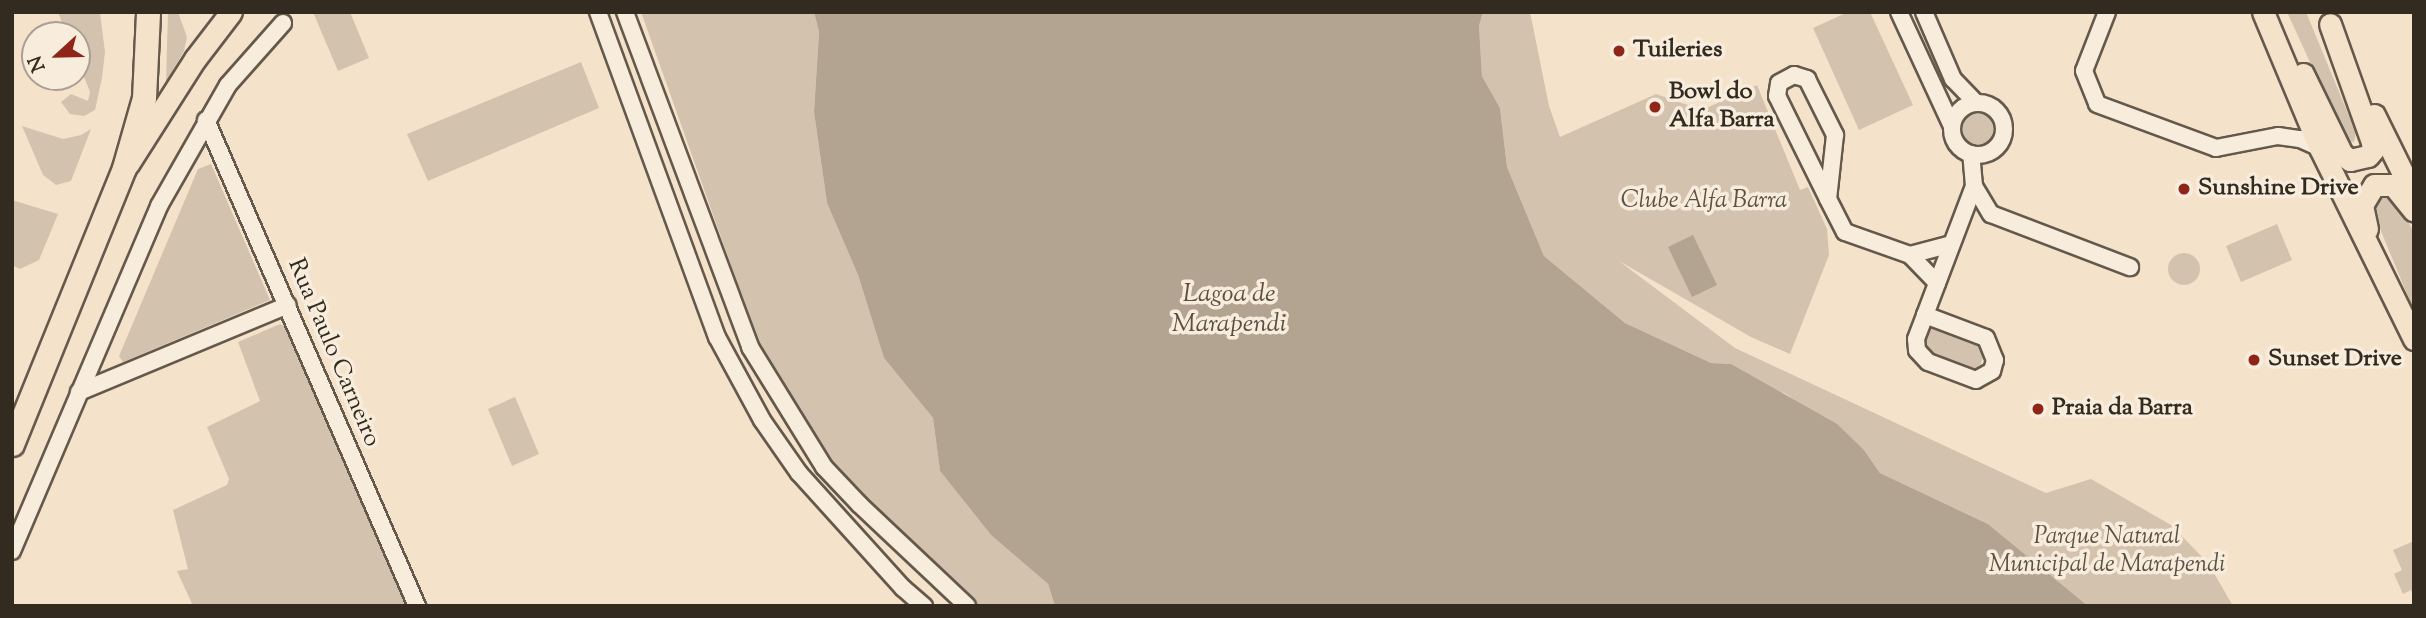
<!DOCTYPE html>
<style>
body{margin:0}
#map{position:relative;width:2426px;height:618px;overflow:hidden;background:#f4e2cb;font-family:"Sorts Mill Goudy",serif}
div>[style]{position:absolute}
.green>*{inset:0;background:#d3c3ae}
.round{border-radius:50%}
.water>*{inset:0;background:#b3a491}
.roads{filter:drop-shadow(2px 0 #64594b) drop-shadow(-2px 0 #64594b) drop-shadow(0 2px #64594b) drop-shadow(0 -2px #64594b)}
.minor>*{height:16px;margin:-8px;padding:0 8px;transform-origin:8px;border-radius:8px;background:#f8ecdd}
.minor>.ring{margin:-8px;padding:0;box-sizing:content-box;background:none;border:16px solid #f8ecdd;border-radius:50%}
.major>*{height:21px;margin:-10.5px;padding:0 10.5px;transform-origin:10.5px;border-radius:10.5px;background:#f4e2cb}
.highway>*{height:23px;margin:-11.5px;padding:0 11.5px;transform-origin:11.5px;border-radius:11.5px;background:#f4e2cb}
.dots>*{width:19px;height:19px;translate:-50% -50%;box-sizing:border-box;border:4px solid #f8ecdd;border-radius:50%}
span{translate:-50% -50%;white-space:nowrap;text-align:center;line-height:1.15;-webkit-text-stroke:7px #f8ecdd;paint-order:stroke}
.poi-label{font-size:24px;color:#342b20;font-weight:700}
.left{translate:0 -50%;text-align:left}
.park-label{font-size:24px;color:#5c5144;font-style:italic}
.street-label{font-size:24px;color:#342b20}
.water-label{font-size:26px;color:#5a4f42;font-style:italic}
.frame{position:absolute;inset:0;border:14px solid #342b20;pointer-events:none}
.north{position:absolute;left:21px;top:21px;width:70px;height:70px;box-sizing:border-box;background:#f8ecdd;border:2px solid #aa9f91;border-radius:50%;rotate:248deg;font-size:19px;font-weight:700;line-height:28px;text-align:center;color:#342b20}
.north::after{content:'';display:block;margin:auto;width:24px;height:32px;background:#8f2418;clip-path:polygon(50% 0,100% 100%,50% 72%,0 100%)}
</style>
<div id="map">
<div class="green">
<i style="clip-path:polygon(58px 12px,100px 13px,105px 52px,102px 78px,95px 110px,84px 116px,70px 114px,61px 102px,71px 94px,88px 101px,90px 92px,77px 59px,77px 35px,67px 35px)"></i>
<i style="clip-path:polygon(168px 12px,178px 12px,187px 37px,184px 51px,166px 82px)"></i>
<i style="clip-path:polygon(313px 12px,350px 12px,369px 58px,338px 71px)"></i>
<i style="clip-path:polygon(641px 12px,814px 12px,819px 32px,814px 112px,827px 203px,858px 275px,884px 358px,933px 418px,940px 471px,991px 535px,1048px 584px,1055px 606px,978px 606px,837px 472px,759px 344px)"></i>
<i style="clip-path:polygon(1483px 12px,1530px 12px,1549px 106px,1560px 137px,1656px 94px,1702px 110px,1757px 85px,1800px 190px,1808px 187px,1827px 229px,1829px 255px,1790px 354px,1751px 337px,1619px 261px,1735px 348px,2046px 493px,2091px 479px,2171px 525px,2208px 563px,2233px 606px,2088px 606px,1988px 524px,1880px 473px,1864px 450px,1786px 394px,1754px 380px,1731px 364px,1711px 363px,1625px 323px,1544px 256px,1507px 167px,1500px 108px,1482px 76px,1479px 26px)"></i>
<i style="clip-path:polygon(1848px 12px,1870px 12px,1913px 105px,1859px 130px,1813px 28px)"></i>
<i style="clip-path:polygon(2287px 12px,2306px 12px,2356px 133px,2354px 142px,2346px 141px)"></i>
<i style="clip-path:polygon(581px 62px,599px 108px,428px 181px,407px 134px)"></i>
<i class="round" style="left:1961px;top:111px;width:34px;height:34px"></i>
<i style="clip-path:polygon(22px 126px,63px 139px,81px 135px,91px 129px,71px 181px,56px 185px,43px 175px)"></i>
<i style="clip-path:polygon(211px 164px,270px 300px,123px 362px,119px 356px,198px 169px)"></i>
<i style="clip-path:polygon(2384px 192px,2397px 200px,2414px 233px,2414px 311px,2371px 207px,2374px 198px)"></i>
<i style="clip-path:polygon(12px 200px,58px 214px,39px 260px,20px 269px,12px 265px)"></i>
<i style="clip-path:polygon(2277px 224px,2292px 260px,2241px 282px,2226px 246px)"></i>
<i class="round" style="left:2168px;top:253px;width:32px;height:32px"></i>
<i style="clip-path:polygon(280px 324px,289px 328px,406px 606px,193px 606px,177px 571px,188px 569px,173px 510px,227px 485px,229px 479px,207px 427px,260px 401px,238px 342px)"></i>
<i style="clip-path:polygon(1931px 325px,1987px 346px,1978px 372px,1922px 351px)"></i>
<i style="clip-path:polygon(515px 397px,539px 454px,512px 466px,488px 409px)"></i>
<i style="clip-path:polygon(2414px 541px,2414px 597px,2411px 590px,2403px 594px,2394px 574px,2402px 570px,2393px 550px)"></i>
</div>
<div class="water">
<i style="clip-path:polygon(814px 12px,1483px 12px,1479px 26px,1482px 76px,1500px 108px,1507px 167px,1544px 256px,1625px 323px,1711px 363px,1731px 364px,1837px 424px,1864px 450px,1880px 473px,1988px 524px,2088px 606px,1055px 606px,1048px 584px,991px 535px,940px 471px,933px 418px,884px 358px,858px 275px,827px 203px,814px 112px,819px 32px)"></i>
<i style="clip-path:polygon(1693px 235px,1717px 285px,1692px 297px,1668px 247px)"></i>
</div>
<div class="roads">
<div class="minor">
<i style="left:598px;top:12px;width:346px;rotate:69.9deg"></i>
<i style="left:717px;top:337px;width:94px;rotate:61.5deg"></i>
<i style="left:762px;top:420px;width:65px;rotate:55.1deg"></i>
<i style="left:799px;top:473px;width:155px;rotate:47.9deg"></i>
<i style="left:903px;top:588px;width:28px;rotate:41deg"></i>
<i style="left:625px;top:12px;width:358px;rotate:69.5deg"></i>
<i style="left:750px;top:347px;width:141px;rotate:58.3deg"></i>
<i style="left:824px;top:467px;width:52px;rotate:46.5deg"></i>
<i style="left:860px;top:505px;width:147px;rotate:43.3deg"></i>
<i style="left:1899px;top:12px;width:126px;rotate:65.1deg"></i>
<i style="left:1924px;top:12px;width:73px;rotate:66.6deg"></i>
<i style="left:1953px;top:79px;width:32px;rotate:46deg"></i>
<i style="left:2107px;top:12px;width:63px;rotate:111.3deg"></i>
<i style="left:2084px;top:71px;width:35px;rotate:68deg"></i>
<i style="left:2097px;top:104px;width:127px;rotate:20.3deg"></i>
<i style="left:2216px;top:148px;width:63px;rotate:-11deg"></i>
<i style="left:2278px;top:136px;width:22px;rotate:8deg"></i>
<i style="left:2300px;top:139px;width:22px;rotate:24deg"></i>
<i class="ring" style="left:1952px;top:103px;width:36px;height:36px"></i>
<i style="left:206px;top:120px;width:530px;rotate:66.53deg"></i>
<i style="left:1974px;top:186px;width:33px;rotate:59deg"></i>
<i style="left:1991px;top:214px;width:149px;rotate:20.9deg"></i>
<i style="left:1828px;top:199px;width:115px;rotate:-116.3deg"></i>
<i style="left:1777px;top:96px;width:13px;rotate:-81deg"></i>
<i style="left:1779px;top:83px;width:17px;rotate:-28deg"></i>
<i style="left:1794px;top:75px;width:14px;rotate:17deg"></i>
<i style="left:1807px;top:79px;width:63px;rotate:63.4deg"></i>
<i style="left:1835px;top:135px;width:64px;rotate:96.2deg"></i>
<i style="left:1828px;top:199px;width:37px;rotate:63deg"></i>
<i style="left:1845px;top:232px;width:69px;rotate:19.5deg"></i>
<i style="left:1910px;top:255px;width:43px;rotate:-14.7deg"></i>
<i style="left:1910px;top:255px;width:39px;rotate:46deg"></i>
<i style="left:1925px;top:315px;width:65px;rotate:20.7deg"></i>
<i style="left:1986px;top:338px;width:24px;rotate:68deg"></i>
<i style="left:1995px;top:360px;width:11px;rotate:105deg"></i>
<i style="left:1992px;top:371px;width:18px;rotate:151deg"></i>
<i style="left:1976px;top:380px;width:51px;rotate:-159.4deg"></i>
<i style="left:1928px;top:362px;width:16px;rotate:-133deg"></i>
<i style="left:1917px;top:350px;width:11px;rotate:-95deg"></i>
<i style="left:1916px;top:339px;width:26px;rotate:-69deg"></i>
<i style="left:1925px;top:315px;width:138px;rotate:-69.2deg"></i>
<i style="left:1974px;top:186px;width:32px;rotate:-95deg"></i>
<i style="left:79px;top:392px;width:226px;rotate:-22.6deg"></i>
<i style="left:12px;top:551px;width:375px;rotate:-66.9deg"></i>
<i style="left:159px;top:206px;width:139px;rotate:-60.3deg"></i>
<i style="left:228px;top:85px;width:83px;rotate:-48.4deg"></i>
</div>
<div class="major">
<i style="left:2263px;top:12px;width:147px;rotate:67.3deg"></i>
<i style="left:2320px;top:148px;width:213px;rotate:63.8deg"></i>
<i style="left:2303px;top:74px;width:89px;rotate:64deg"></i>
<i style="left:2342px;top:154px;width:10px;rotate:37deg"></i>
<i style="left:2350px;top:160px;width:18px;rotate:-13deg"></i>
<i style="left:2368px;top:156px;width:8px;rotate:-50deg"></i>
<i style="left:2373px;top:150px;width:8px;rotate:-97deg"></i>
<i style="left:2372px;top:142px;width:125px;rotate:-109.6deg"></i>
<i style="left:2374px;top:115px;width:90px;rotate:63.7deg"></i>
<i style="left:128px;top:164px;width:125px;rotate:-57.5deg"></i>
<i style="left:195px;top:59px;width:59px;rotate:-52.5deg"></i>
<i style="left:2367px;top:229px;width:25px;rotate:-102deg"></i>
<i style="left:2362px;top:205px;width:23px;rotate:-59deg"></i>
<i style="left:2374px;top:185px;width:19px"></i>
<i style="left:2393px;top:185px;width:33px;rotate:51deg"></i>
</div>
<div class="highway">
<i style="left:12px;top:444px;width:298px;rotate:-67.9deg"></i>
<i style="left:124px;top:168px;width:73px;rotate:-74.1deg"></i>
<i style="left:144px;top:98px;width:86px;rotate:-87.3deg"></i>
</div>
</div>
<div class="dots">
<i style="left:1619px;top:51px;background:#8f2418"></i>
<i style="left:1655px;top:107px;background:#8f2418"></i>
<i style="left:2184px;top:189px;background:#8f2418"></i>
<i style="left:2254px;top:360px;background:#8f2418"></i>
<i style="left:2038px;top:409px;background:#8f2418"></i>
</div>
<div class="poi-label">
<span class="left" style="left:1633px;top:51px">Tuileries</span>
<span class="left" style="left:1669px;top:107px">Bowl do<br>Alfa Barra</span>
<span class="left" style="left:2198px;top:189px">Sunshine Drive</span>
<span class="left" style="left:2268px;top:360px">Sunset Drive</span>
<span class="left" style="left:2052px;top:409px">Praia da Barra</span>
</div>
<div class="park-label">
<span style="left:1704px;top:202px">Clube Alfa Barra</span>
<span style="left:2107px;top:552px">Parque Natural<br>Municipal de Marapendi</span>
</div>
<div class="street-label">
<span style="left:333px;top:353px;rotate:67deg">Rua Paulo Carneiro</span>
</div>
<div class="water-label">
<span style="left:1229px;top:310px">Lagoa de<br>Marapendi</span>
</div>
<div class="frame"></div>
<div class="north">N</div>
</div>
